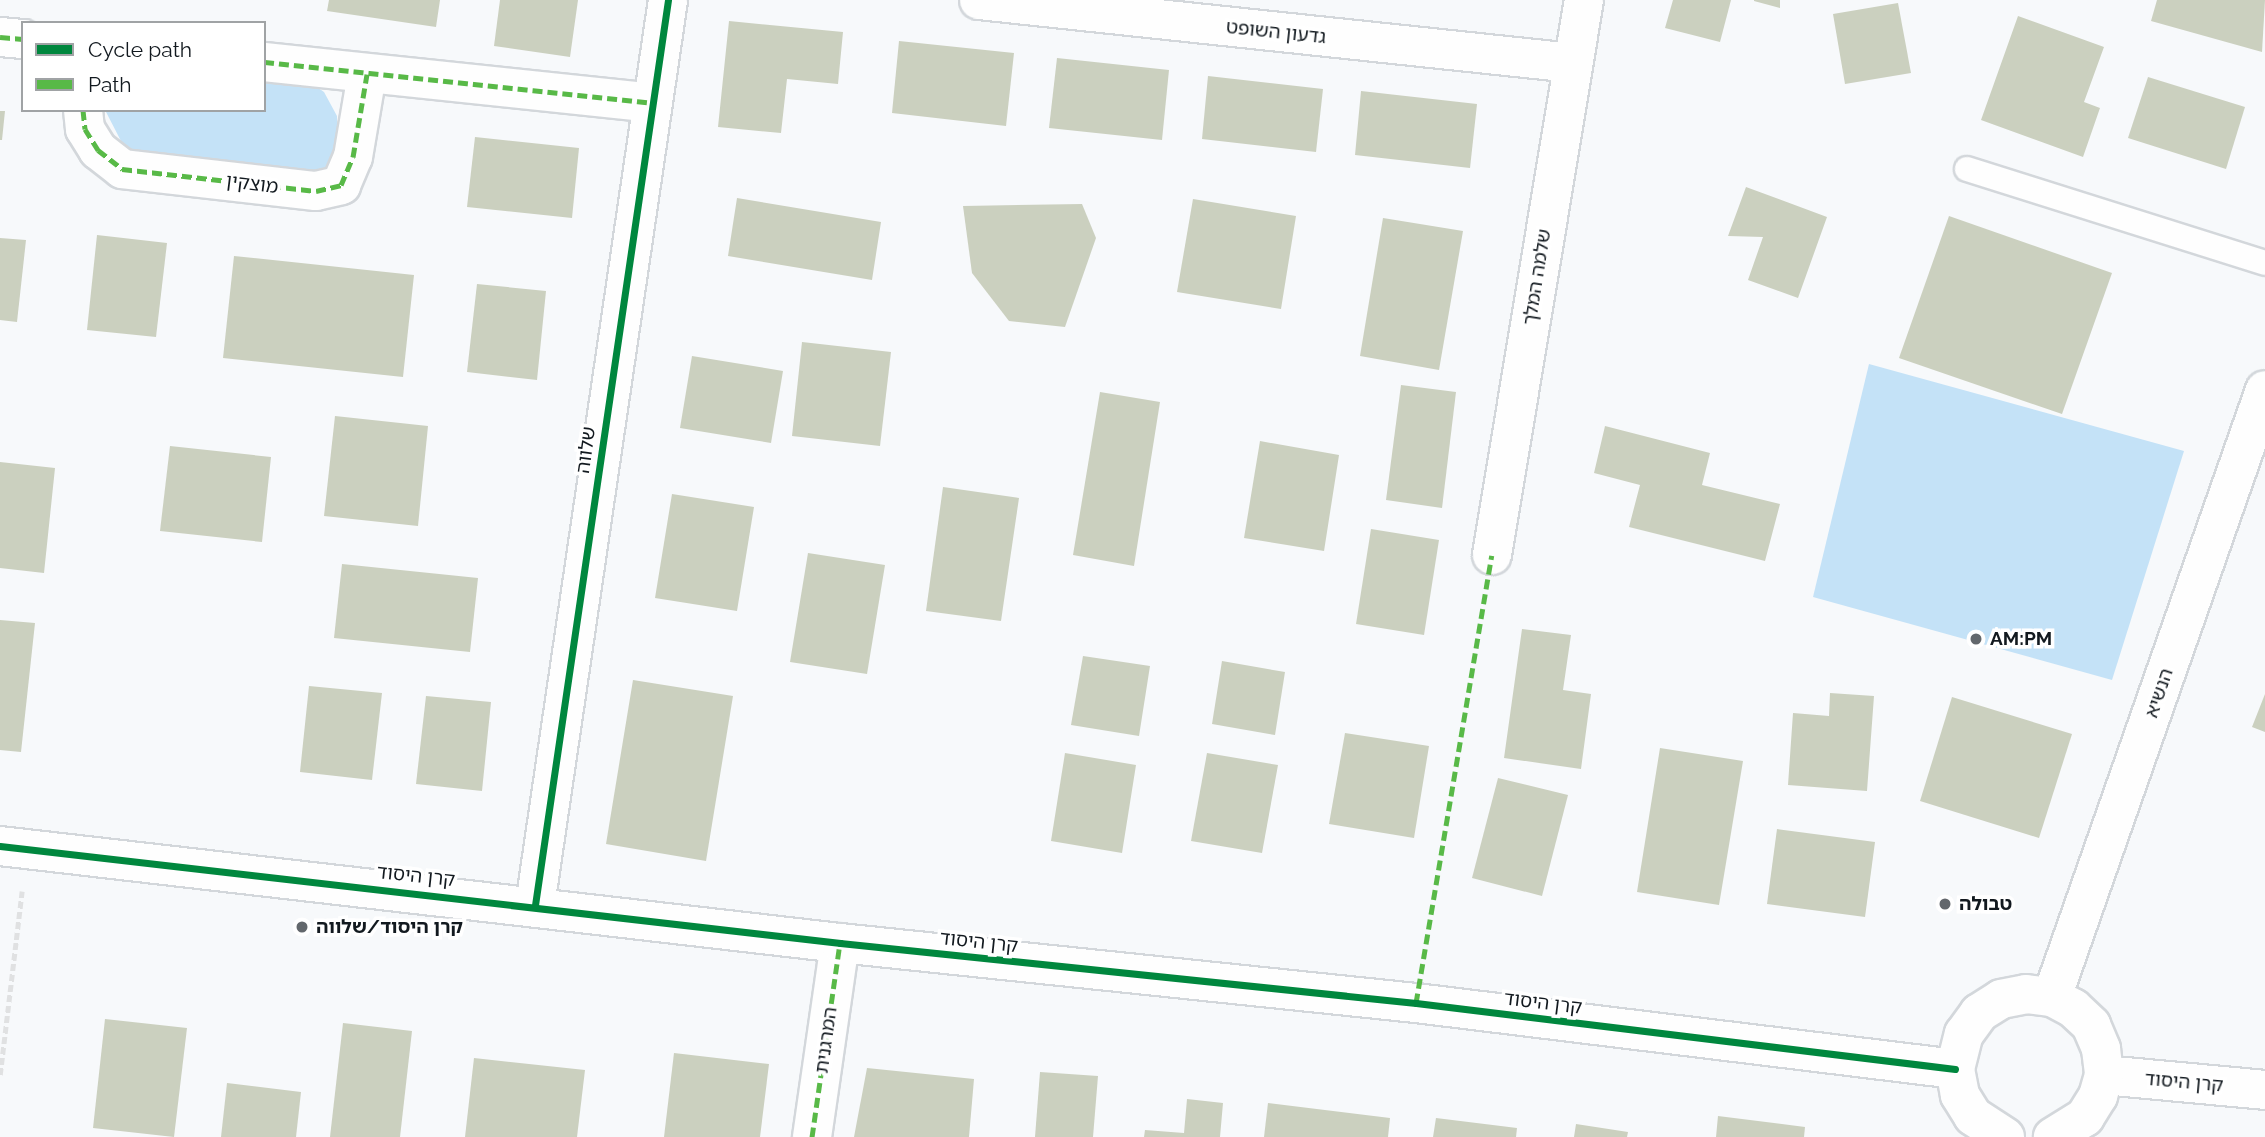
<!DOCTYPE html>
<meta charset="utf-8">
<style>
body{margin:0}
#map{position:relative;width:2265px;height:1137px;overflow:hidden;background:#f7f9fb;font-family:Raleway,"Noto Sans Hebrew",sans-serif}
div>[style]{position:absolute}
.green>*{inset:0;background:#c4e2f7}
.building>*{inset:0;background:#cbd0bf}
.path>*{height:4.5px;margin-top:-2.25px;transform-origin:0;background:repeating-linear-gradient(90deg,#e0e1e2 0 7px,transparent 0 10.5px)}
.roads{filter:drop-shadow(2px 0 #d3d7db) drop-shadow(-2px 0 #d3d7db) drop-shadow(0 2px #d3d7db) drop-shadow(0 -2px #d3d7db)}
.lane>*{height:24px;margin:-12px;padding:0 12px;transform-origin:12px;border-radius:12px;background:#fefefe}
.street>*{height:38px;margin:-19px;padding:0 19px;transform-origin:19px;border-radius:19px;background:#fefefe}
.secondary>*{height:38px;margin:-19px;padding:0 19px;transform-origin:19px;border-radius:19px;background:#fefefe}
.quiet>*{height:5px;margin-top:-2.5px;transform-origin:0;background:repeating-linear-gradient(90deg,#58b947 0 10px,transparent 0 15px)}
.cycleway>*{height:7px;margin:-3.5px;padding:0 3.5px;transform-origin:3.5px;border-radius:3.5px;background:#00873e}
.dots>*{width:19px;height:19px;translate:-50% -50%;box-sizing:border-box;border:4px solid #fff;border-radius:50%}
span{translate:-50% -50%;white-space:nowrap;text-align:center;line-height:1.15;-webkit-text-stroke:7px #fff;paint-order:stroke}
.street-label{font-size:19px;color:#12191f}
.poi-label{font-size:19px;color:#12191f;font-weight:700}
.left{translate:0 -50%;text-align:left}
.legend{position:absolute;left:21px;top:21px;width:245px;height:91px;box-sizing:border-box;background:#fff;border:2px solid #a0a3a5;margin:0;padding:9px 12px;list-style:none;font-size:21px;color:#12191f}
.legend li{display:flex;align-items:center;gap:14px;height:35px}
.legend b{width:35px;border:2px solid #a0a3a5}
</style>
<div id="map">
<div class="green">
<i style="clip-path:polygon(264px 74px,305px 79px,324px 92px,337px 116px,338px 142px,330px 169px,304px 175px,140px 157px,122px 143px,105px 110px,264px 110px)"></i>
<i style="clip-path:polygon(1869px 364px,2184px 451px,2112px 680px,1813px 597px)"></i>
</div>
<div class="building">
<i style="clip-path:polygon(329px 0,440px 0,436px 27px,327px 11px)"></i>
<i style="clip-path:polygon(500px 0,578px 0,570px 57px,494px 46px)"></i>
<i style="clip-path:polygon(1673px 0,1731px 0,1720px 42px,1665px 28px)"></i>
<i style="clip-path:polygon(1754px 0,1780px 0,1780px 8px,1754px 1px)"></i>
<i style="clip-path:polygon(2157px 0,2265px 0,2262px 52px,2151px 21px)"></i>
<i style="clip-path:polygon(1898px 3px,1911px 73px,1845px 84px,1833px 14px)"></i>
<i style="clip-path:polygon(2018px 16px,2104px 47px,2084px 102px,2100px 108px,2083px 157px,1981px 120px)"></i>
<i style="clip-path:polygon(729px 21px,843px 32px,838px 84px,787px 79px,781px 133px,718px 127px)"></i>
<i style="clip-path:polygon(899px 41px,1014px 53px,1006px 126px,892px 113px)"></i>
<i style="clip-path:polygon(1057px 58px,1169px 70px,1162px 140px,1049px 128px)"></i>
<i style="clip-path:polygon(1208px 76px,1323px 89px,1316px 152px,1202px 139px)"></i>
<i style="clip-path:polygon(2148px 77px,2245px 107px,2226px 169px,2128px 138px)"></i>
<i style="clip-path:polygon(1361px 91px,1477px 104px,1470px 168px,1355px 155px)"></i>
<i style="clip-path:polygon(0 111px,5px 111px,2px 140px,0 140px)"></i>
<i style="clip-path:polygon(475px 137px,579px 148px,572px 218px,467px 207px)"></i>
<i style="clip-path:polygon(1746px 187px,1827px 217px,1798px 298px,1748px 280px,1763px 237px,1728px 236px)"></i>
<i style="clip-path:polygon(737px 198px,881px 222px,872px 280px,728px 256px)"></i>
<i style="clip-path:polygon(1193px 199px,1296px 216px,1281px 309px,1177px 292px)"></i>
<i style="clip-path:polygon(1082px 204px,1096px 238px,1065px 327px,1009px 321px,972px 273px,963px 206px)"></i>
<i style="clip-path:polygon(1949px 216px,2112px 273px,2062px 414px,1899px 358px)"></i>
<i style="clip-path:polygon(1383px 218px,1463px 231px,1439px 370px,1360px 356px)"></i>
<i style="clip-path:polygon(97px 235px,167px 243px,156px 337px,87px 330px)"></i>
<i style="clip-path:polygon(0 238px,26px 240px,17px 322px,0 320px)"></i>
<i style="clip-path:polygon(234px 256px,414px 275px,403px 377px,223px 358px)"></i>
<i style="clip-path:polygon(477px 284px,546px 291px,537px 380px,467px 372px)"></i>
<i style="clip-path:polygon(802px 342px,891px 352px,880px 446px,792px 436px)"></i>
<i style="clip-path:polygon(692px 356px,783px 371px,771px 443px,680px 428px)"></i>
<i style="clip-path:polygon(1401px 385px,1456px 392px,1442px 508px,1386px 500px)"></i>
<i style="clip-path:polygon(1100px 392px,1160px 402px,1134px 566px,1073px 555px)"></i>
<i style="clip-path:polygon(335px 416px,428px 426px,418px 526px,324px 516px)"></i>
<i style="clip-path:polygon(1605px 426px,1710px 453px,1702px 485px,1780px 504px,1765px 561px,1629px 527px,1640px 485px,1594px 473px)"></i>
<i style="clip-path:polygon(1260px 441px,1339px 455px,1324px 551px,1244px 538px)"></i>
<i style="clip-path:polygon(170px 446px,271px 457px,262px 542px,160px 531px)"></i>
<i style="clip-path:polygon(0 462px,55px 468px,44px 573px,0 568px)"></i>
<i style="clip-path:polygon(943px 487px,1019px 498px,1001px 621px,926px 611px)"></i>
<i style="clip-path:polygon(672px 494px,754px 507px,737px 611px,655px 598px)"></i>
<i style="clip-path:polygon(1371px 529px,1439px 540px,1424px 635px,1356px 624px)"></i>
<i style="clip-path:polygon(808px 553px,885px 565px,867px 674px,790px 662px)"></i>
<i style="clip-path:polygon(342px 564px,478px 578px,470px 652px,334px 638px)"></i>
<i style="clip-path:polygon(0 620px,35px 623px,21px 752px,0 750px)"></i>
<i style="clip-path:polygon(1522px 629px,1571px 635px,1563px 690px,1591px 694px,1581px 769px,1504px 758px)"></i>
<i style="clip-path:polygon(1083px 656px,1150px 666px,1139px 736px,1071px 725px)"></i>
<i style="clip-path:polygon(1222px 661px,1285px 672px,1275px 735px,1212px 724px)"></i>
<i style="clip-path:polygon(633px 680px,733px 696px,706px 861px,606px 844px)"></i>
<i style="clip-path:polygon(309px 686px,382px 693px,372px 780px,300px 772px)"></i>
<i style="clip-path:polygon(1830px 693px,1874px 696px,1867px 791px,1788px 785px,1793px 713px,1829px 716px)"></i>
<i style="clip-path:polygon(2265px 694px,2265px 732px,2252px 727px)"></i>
<i style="clip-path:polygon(426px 696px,491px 702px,482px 791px,416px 784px)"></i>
<i style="clip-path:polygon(1952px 697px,2072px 734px,2039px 838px,1920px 801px)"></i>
<i style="clip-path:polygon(1345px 733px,1429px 746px,1414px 838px,1329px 824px)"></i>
<i style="clip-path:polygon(1660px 748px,1743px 761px,1719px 905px,1637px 892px)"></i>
<i style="clip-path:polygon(1065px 753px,1136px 765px,1122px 853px,1051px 841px)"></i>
<i style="clip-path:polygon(1207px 753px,1278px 765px,1262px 853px,1191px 841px)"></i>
<i style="clip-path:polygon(1498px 778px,1568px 795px,1542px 896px,1472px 878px)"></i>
<i style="clip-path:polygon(1777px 829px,1875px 842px,1865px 917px,1767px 904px)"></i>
<i style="clip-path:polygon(105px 1019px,187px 1028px,174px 1137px,93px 1128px)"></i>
<i style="clip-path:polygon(343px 1023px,412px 1031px,400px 1137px,330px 1137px)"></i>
<i style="clip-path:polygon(674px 1053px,769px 1064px,760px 1137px,664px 1137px)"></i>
<i style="clip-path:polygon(474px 1058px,585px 1070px,577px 1137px,465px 1137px)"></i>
<i style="clip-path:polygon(867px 1068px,974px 1079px,969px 1137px,854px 1137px)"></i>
<i style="clip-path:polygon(1040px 1072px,1098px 1076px,1093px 1137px,1035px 1137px)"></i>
<i style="clip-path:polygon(227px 1083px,301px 1092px,296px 1137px,221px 1137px)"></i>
<i style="clip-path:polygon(1187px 1099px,1223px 1103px,1220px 1137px,1144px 1137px,1145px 1130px,1184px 1133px)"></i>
<i style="clip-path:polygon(1268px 1103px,1390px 1118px,1388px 1137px,1264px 1137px)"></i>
<i style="clip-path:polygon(1718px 1116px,1805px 1127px,1804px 1137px,1716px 1137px)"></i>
<i style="clip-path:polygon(1436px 1118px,1517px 1128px,1516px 1137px,1433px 1137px)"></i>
<i style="clip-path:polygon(1576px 1124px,1628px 1132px,1627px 1137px,1574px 1137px)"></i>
</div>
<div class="path">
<i style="left:0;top:1075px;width:185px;rotate:-83.2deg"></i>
</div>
<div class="roads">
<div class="lane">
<i style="left:1967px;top:169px;width:312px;rotate:17.5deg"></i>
</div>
<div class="street">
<i style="left:979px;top:0;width:596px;rotate:6.06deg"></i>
<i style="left:0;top:37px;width:23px;rotate:5deg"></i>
<i style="left:264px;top:62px;width:390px;rotate:6deg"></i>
<i style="left:83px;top:110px;width:19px;rotate:84deg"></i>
<i style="left:85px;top:129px;width:25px;rotate:58deg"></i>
<i style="left:98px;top:150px;width:31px;rotate:38deg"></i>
<i style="left:122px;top:169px;width:195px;rotate:6.5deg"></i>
<i style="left:316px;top:191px;width:26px;rotate:-13deg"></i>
<i style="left:341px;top:185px;width:30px;rotate:-67deg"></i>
<i style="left:353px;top:157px;width:84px;rotate:-80.4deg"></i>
<i style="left:1492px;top:555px;width:563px;rotate:-80.59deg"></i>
<i style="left:535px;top:905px;width:915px;rotate:-81.64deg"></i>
<i style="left:812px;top:1137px;width:196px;rotate:-81.8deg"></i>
</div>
<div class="secondary">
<i style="left:0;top:846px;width:846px;rotate:6.59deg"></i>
<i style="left:840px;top:943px;width:579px;rotate:5.95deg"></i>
<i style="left:1416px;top:1003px;width:543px;rotate:6.98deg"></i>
<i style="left:2052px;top:997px;width:643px;rotate:-70.66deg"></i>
<i style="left:2104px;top:1075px;width:162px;rotate:5.3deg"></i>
<i style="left:2005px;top:1137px;width:38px;rotate:-147deg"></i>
<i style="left:1973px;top:1116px;width:25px;rotate:-122deg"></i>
<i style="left:1960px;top:1095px;width:26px;rotate:-101deg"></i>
<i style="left:1955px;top:1069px;width:36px;rotate:-76deg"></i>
<i style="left:1964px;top:1034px;width:26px;rotate:-54deg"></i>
<i style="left:1979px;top:1013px;width:26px;rotate:-32deg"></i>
<i style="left:2001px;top:999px;width:25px;rotate:-11deg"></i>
<i style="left:2026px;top:994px;width:26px;rotate:7deg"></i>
<i style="left:2052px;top:997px;width:24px;rotate:28deg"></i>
<i style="left:2073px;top:1008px;width:25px;rotate:43deg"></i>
<i style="left:2091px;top:1025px;width:26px;rotate:67deg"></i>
<i style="left:2101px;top:1049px;width:26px;rotate:83deg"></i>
<i style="left:2104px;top:1075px;width:22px;rotate:106deg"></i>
<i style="left:2098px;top:1096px;width:25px;rotate:122deg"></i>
<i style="left:2085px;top:1117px;width:38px;rotate:148deg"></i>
</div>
</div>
<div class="quiet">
<i style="left:0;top:37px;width:23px;rotate:5deg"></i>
<i style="left:264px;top:62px;width:390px;rotate:6deg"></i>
<i style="left:83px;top:110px;width:19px;rotate:84deg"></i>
<i style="left:85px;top:129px;width:25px;rotate:58deg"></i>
<i style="left:98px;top:150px;width:31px;rotate:38deg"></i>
<i style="left:122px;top:169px;width:195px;rotate:6.5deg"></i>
<i style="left:316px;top:191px;width:26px;rotate:-13deg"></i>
<i style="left:341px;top:185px;width:30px;rotate:-67deg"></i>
<i style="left:353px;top:157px;width:84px;rotate:-80.4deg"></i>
<i style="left:1416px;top:1003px;width:454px;rotate:-80.4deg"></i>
<i style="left:812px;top:1137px;width:196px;rotate:-81.8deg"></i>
</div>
<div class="cycleway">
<i style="left:0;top:846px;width:846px;rotate:6.59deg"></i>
<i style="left:840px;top:943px;width:579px;rotate:5.95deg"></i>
<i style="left:1416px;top:1003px;width:543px;rotate:6.98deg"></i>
<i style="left:535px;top:905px;width:915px;rotate:-81.64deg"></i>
</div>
<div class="dots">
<i style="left:1976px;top:639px;background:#62676c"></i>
<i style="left:1945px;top:904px;background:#62676c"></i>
<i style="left:302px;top:927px;background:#62676c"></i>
</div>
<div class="street-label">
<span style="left:1276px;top:32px;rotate:6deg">גדעון השופט</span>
<span style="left:252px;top:184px;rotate:7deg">מוצקין</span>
<span style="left:1537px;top:277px;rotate:-81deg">שלמה המלך</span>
<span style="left:586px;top:450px;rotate:-82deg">שלווה</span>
<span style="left:2159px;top:693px;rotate:-71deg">הנשיא</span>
<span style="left:416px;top:876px;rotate:6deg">קרן היסוד</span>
<span style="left:979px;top:942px;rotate:6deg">קרן היסוד</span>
<span style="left:1543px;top:1003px;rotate:7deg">קרן היסוד</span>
<span style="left:826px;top:1040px;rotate:-82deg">המרגנית</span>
<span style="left:2184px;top:1082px;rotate:5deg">קרן היסוד</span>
</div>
<div class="poi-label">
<span class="left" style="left:1990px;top:639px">AM:PM</span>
<span class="left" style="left:1959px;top:904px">טבולה</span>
<span class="left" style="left:316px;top:927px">קרן היסוד/שלווה</span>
</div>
<ul class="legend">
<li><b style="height:9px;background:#00873e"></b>Cycle path</li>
<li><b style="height:9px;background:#58b947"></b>Path</li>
</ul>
</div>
